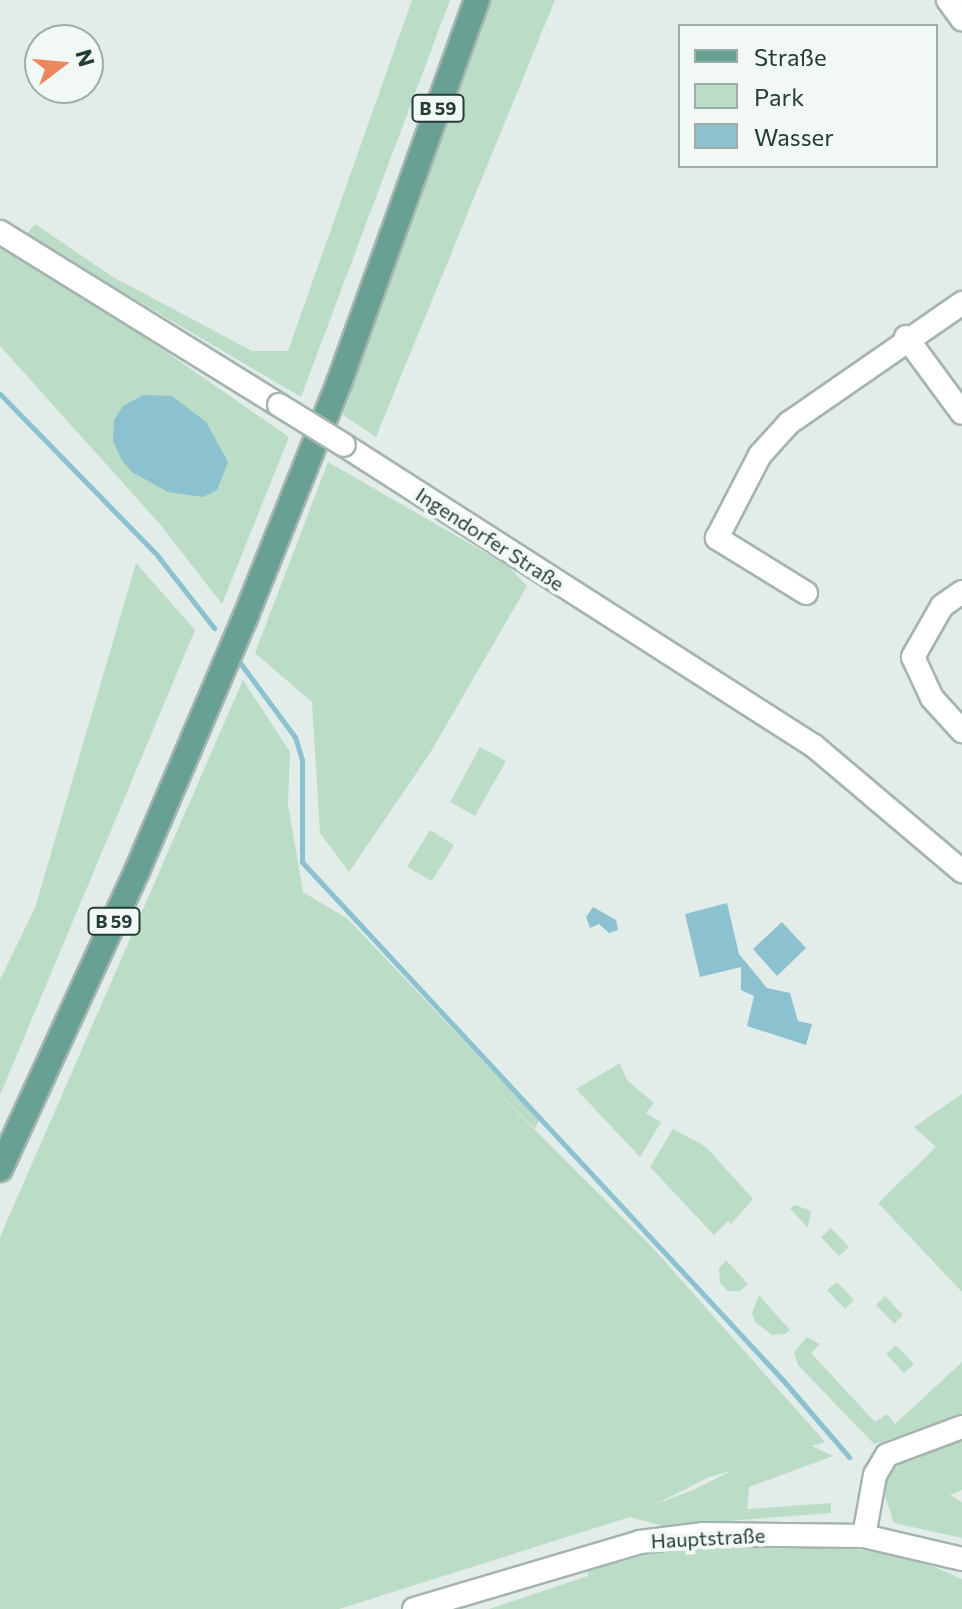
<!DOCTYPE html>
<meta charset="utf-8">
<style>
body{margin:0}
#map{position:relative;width:962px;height:1609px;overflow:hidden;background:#e2ece8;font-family:Commissioner,sans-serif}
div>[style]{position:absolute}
.green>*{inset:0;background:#bbdcc6}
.water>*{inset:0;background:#8cc1cf}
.stream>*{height:5px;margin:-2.5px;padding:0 2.5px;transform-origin:2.5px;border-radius:2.5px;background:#8cc1cf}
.roads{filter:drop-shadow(2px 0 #a5b4af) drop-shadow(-2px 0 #a5b4af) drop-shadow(0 2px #a5b4af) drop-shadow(0 -2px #a5b4af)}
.minor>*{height:22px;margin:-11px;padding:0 11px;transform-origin:11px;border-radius:11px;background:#fff}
.major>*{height:24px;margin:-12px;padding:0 12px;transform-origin:12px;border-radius:12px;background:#68a094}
.bridges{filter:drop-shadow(2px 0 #a5b4af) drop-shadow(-2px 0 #a5b4af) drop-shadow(0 2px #a5b4af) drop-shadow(0 -2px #a5b4af)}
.minor-bridge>*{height:22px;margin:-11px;padding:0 11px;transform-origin:11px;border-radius:11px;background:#fff}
span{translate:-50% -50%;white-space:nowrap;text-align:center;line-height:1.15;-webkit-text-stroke:8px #f2f8f6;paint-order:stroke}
.shield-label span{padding:2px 6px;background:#f2f8f6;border:2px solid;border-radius:6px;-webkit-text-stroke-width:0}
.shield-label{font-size:18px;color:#233c36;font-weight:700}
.street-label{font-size:20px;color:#233c36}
.legend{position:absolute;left:678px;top:24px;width:260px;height:144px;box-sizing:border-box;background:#f2f8f6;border:2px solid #9fada9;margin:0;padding:10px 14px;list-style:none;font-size:24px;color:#233c36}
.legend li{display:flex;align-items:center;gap:16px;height:40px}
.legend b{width:40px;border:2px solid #9fada9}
.north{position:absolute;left:24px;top:24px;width:80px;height:80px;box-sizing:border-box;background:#f2f8f6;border:2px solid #9fada9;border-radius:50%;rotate:74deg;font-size:22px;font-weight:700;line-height:32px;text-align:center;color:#233c36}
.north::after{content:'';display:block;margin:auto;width:28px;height:36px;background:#ed885e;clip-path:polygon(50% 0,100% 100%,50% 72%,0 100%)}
</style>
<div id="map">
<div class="green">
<i style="clip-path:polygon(412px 0,450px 0,301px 397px,26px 235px,35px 224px,113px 277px,252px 351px,288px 351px)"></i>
<i style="clip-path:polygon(488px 0,555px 0,376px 437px,343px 415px)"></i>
<i style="clip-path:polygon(0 248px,97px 304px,289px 437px,222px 604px,159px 523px,0 346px)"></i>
<i style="clip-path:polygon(328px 462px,507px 565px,527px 586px,430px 753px,349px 872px,320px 833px,312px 702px,255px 653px)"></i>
<i style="clip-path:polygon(136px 563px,195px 630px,0 1095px,0 980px,35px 908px)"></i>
<i style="clip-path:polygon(evenodd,243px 680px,290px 752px,288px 804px,303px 892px,348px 919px,539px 1120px,535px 1129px,425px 1020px,653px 1248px,825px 1442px,812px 1446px,833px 1456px,749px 1487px,747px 1509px,831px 1503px,831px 1513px,663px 1526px,630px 1517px,339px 1609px,0 1609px,0 1237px,243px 680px,731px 1471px,693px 1490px,656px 1504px,709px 1477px,731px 1471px)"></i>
<i style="clip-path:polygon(480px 747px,506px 761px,475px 816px,450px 802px)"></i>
<i style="clip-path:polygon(430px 830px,454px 845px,432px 881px,407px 867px)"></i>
<i style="clip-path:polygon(620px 1063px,627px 1080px,654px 1103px,646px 1113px,661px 1122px,640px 1157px,576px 1089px)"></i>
<i style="clip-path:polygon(962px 1094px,962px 1292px,878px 1203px,936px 1147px,914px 1127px)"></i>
<i style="clip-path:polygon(673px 1129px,706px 1147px,753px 1199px,731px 1224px,728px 1221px,714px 1235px,650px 1167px)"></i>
<i style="clip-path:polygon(795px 1205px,811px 1211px,808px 1228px,790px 1208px)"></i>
<i style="clip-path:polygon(831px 1228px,849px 1247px,839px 1256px,821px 1237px)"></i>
<i style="clip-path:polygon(726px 1260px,748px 1284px,740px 1291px,728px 1291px,720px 1283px,719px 1268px)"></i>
<i style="clip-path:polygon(837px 1282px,854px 1300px,845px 1309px,827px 1290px)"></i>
<i style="clip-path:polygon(759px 1295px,790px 1330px,785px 1334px,772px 1335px,755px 1322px,752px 1313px)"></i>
<i style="clip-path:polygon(885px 1296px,903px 1315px,894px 1324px,876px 1305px)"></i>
<i style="clip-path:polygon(807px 1337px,820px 1344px,811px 1353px,875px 1422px,887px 1414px,895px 1424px,962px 1362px,962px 1418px,874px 1444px,798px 1365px,794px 1352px)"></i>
<i style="clip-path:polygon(896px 1345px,914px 1364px,904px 1373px,886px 1354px)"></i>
<i style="clip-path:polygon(962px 1437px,962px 1490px,950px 1495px,962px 1502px,962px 1538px,894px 1523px,883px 1490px,888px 1475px,910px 1455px)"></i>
<i style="clip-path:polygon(719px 1543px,807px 1543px,909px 1556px,962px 1579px,962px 1609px,489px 1609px,588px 1576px,587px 1571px,645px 1555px)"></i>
</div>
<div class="water">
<i style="clip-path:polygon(143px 395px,172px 396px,206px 422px,228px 462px,217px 490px,203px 497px,168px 492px,132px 472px,121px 459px,113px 441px,114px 420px,123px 406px)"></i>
<i style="clip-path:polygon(727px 903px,739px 954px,767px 988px,790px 993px,798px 1021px,812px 1024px,806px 1045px,747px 1026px,754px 996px,741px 990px,741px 967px,700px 977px,685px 914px)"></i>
<i style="clip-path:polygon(593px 907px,616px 920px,618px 930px,609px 933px,599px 924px,590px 928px,586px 917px)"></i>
<i style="clip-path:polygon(782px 922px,806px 948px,777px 976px,753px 949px)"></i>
</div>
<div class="stream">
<i style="left:0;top:394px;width:225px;rotate:45.7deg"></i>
<i style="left:157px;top:555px;width:93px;rotate:52deg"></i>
<i style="left:241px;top:664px;width:91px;rotate:53.5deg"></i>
<i style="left:295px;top:737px;width:24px;rotate:73deg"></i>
<i style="left:302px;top:760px;width:102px;rotate:90deg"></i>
<i style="left:302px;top:862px;width:705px;rotate:47.13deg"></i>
<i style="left:782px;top:1379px;width:103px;rotate:49.3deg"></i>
</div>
<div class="roads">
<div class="minor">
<i style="left:948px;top:0;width:24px;rotate:54deg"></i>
<i style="left:0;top:232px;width:328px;rotate:31.8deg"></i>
<i style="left:906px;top:337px;width:94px;rotate:53.6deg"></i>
<i style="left:344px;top:445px;width:558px;rotate:32.64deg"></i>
<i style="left:814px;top:746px;width:194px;rotate:40.2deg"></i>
<i style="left:962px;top:592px;width:24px;rotate:145deg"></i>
<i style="left:942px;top:606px;width:59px;rotate:119.6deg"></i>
<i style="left:913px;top:657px;width:45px;rotate:65.1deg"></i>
<i style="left:932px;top:698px;width:45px;rotate:47.7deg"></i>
<i style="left:806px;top:593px;width:105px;rotate:-148.3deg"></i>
<i style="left:717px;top:538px;width:93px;rotate:-62.6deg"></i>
<i style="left:760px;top:455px;width:43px;rotate:-47.8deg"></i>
<i style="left:789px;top:423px;width:211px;rotate:-34.7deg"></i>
<i style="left:864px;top:1536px;width:62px;rotate:-79.8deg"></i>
<i style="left:875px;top:1475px;width:23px;rotate:-59deg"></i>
<i style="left:887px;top:1455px;width:80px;rotate:-20.5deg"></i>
<i style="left:414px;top:1609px;width:236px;rotate:-16.5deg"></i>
<i style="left:640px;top:1542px;width:64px;rotate:-7.2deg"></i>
<i style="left:703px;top:1534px;width:161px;rotate:0.7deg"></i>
<i style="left:864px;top:1536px;width:101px;rotate:13.2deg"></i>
</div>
<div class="major">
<i style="left:0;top:1169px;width:328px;rotate:-65.3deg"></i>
<i style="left:137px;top:871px;width:275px;rotate:-66.9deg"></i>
<i style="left:245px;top:618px;width:253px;rotate:-68.2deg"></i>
<i style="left:339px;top:383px;width:407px;rotate:-70.2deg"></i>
</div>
</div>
<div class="bridges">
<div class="minor-bridge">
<i style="left:279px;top:405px;width:76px;rotate:31.6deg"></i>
</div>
</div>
<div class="shield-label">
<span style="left:438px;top:108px">B 59</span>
<span style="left:114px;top:921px">B 59</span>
</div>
<div class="street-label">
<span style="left:490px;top:539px;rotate:33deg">Ingendorfer Straße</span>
<span style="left:708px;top:1538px;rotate:-3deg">Hauptstraße</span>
</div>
<ul class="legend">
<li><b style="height:10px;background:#68a094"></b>Straße</li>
<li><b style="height:22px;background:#bbdcc6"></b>Park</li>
<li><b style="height:22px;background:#8cc1cf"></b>Wasser</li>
</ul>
<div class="north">N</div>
</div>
